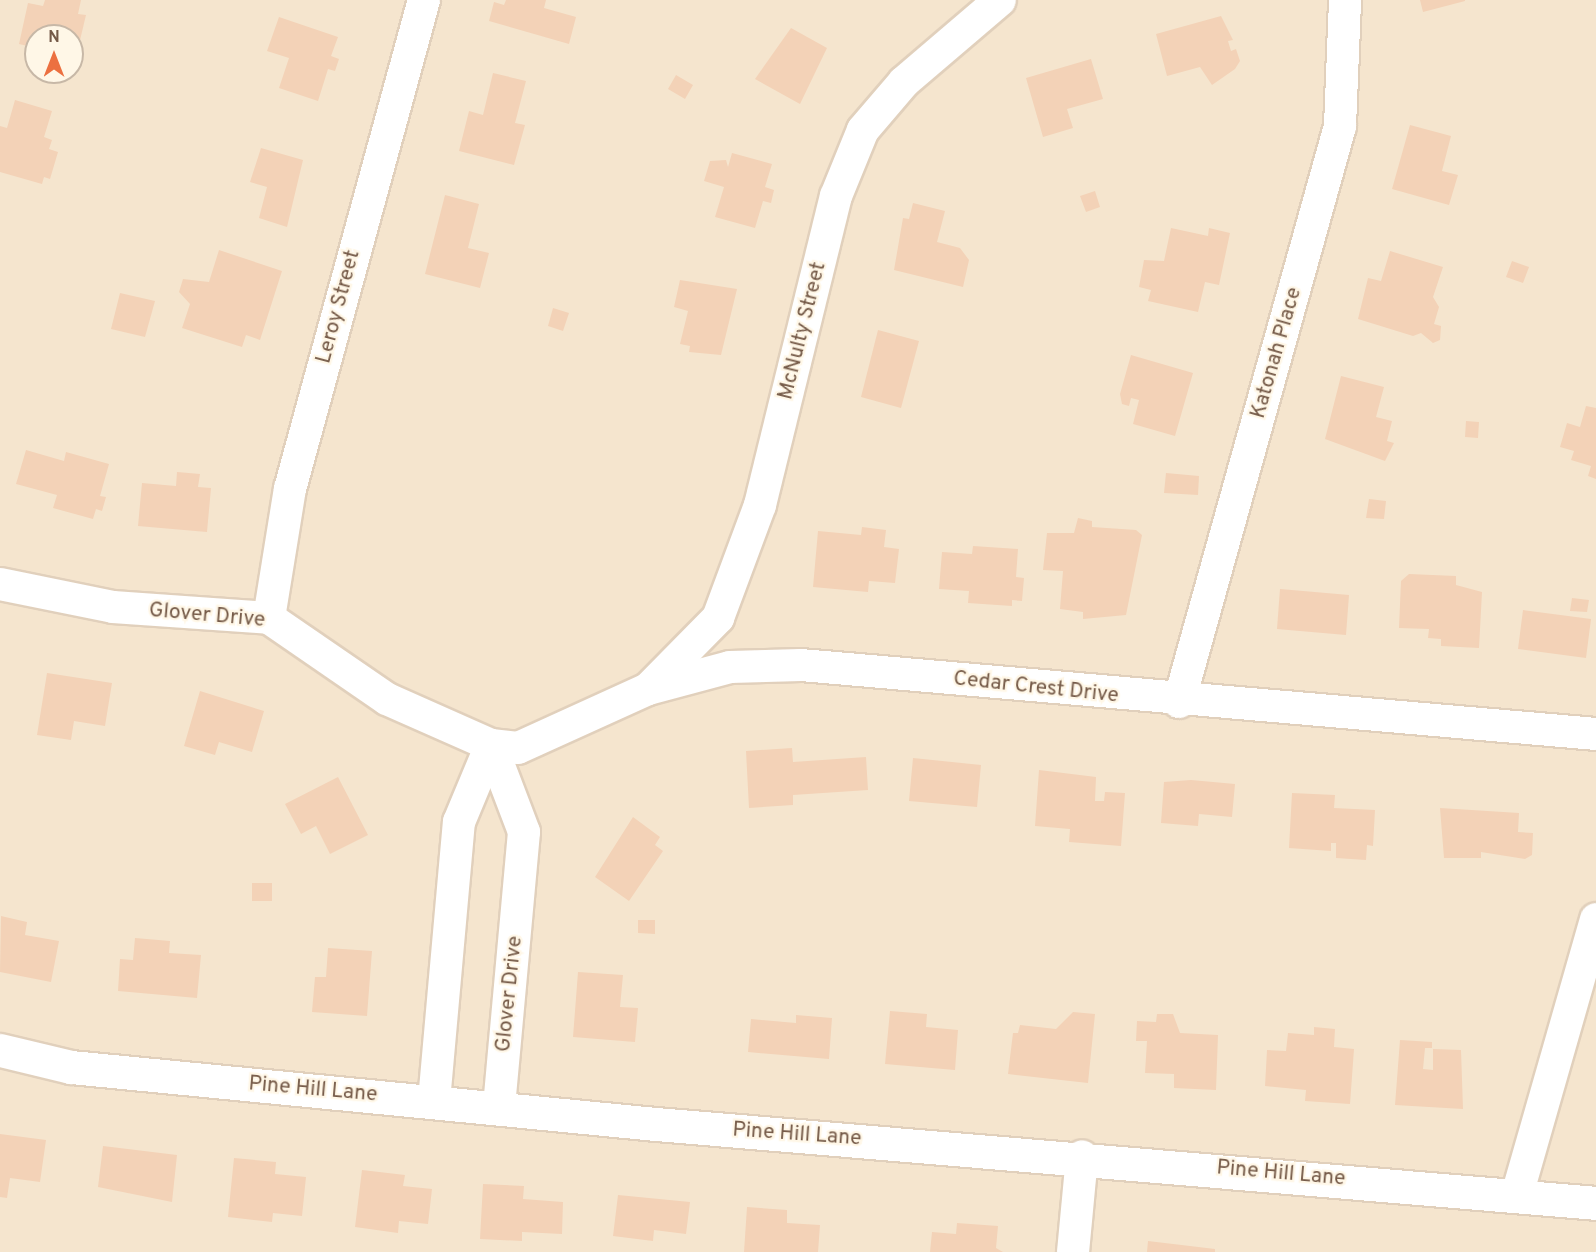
<!DOCTYPE html>
<style>
body{margin:0}
#map{position:relative;width:1596px;height:1252px;overflow:hidden;background:#fdf3e0;font-family:Overpass,sans-serif}
div>[style]{position:absolute}
.residential>*{inset:0;background:#f5e5ce}
.building>*{inset:0;background:#f3d2b7}
.roads{filter:drop-shadow(2px 0 #e1d0bc) drop-shadow(-2px 0 #e1d0bc) drop-shadow(0 2px #e1d0bc) drop-shadow(0 -2px #e1d0bc)}
.street>*{height:32px;margin:-16px;padding:0 16px;transform-origin:16px;border-radius:16px;background:#fff}
.secondary>*{height:33px;margin:-16.5px;padding:0 16.5px;transform-origin:16.5px;border-radius:16.5px;background:#fff}
span{translate:-50% -50%;white-space:nowrap;text-align:center;line-height:1.15;-webkit-text-stroke:4.5px #fff7e7;paint-order:stroke}
.street-label{font-size:21px;color:#745947}
.north{position:absolute;left:24px;top:24px;width:60px;height:60px;box-sizing:border-box;background:#fff7e7;border:2px solid #c7b8a7;border-radius:50%;rotate:0deg;font-size:16px;font-weight:700;line-height:24px;text-align:center;color:#745947}
.north::after{content:'';display:block;margin:auto;width:21px;height:27px;background:#ec7040;clip-path:polygon(50% 0,100% 100%,50% 72%,0 100%)}
</style>
<div id="map">
<div class="residential">
<i style="clip-path:polygon(evenodd,0 0,1596px 0,1596px 1252px,0 1252px,0 0,36px 36px,72px 36px,72px 72px,36px 72px,36px 36px)"></i>
</div>
<div class="building">
<i style="clip-path:polygon(45px 0,81px 0,78px 14px,86px 15px,76px 57px,72px 36px,36px 36px,36px 48px,19px 44px,28px 3px,43px 6px)"></i>
<i style="clip-path:polygon(506px 0,546px 0,544px 8px,576px 17px,569px 44px,489px 21px,494px 2px,504px 5px)"></i>
<i style="clip-path:polygon(1420px 0,1465px 0,1465px 1px,1423px 12px)"></i>
<i style="clip-path:polygon(1221px 16px,1233px 40px,1228px 41px,1231px 51px,1236px 49px,1240px 61px,1235px 69px,1212px 85px,1200px 67px,1167px 76px,1156px 34px)"></i>
<i style="clip-path:polygon(279px 17px,338px 37px,331px 56px,339px 59px,335px 71px,328px 69px,318px 101px,279px 88px,289px 58px,267px 51px)"></i>
<i style="clip-path:polygon(791px 28px,827px 48px,800px 104px,755px 79px)"></i>
<i style="clip-path:polygon(1091px 59px,1103px 99px,1067px 109px,1073px 128px,1043px 137px,1026px 78px)"></i>
<i style="clip-path:polygon(493px 73px,526px 81px,515px 123px,525px 125px,514px 165px,459px 151px,469px 111px,483px 115px)"></i>
<i style="clip-path:polygon(676px 75px,693px 85px,685px 99px,668px 89px)"></i>
<i style="clip-path:polygon(15px 100px,52px 111px,44px 137px,52px 140px,49px 149px,58px 152px,50px 179px,44px 177px,42px 184px,0 172px,0 126px,7px 128px)"></i>
<i style="clip-path:polygon(1410px 125px,1451px 136px,1442px 171px,1458px 175px,1449px 205px,1392px 189px)"></i>
<i style="clip-path:polygon(261px 148px,303px 160px,287px 227px,259px 218px,267px 187px,250px 182px)"></i>
<i style="clip-path:polygon(732px 153px,772px 164px,765px 187px,774px 190px,771px 203px,763px 201px,755px 228px,715px 217px,724px 187px,704px 181px,710px 161px,726px 160px,728px 167px)"></i>
<i style="clip-path:polygon(1095px 191px,1100px 207px,1086px 212px,1080px 196px)"></i>
<i style="clip-path:polygon(445px 195px,479px 204px,468px 248px,489px 253px,480px 288px,425px 274px)"></i>
<i style="clip-path:polygon(913px 203px,945px 211px,937px 242px,960px 248px,969px 260px,963px 287px,894px 270px,903px 218px,909px 219px)"></i>
<i style="clip-path:polygon(1171px 228px,1208px 236px,1209px 228px,1230px 233px,1219px 285px,1205px 282px,1198px 312px,1148px 301px,1151px 290px,1139px 287px,1144px 260px,1164px 261px)"></i>
<i style="clip-path:polygon(219px 250px,282px 271px,260px 340px,246px 335px,242px 347px,182px 328px,190px 304px,179px 292px,183px 279px,209px 282px)"></i>
<i style="clip-path:polygon(1390px 251px,1443px 267px,1433px 297px,1439px 307px,1434px 324px,1441px 326px,1440px 340px,1433px 343px,1421px 333px,1413px 336px,1358px 319px,1368px 278px,1381px 281px)"></i>
<i style="clip-path:polygon(1512px 261px,1529px 267px,1523px 283px,1506px 277px)"></i>
<i style="clip-path:polygon(680px 280px,737px 289px,721px 355px,689px 352px,690px 346px,680px 344px,688px 311px,674px 307px)"></i>
<i style="clip-path:polygon(120px 293px,155px 301px,145px 337px,111px 329px)"></i>
<i style="clip-path:polygon(553px 308px,569px 313px,563px 331px,548px 326px)"></i>
<i style="clip-path:polygon(878px 330px,919px 341px,901px 408px,861px 397px)"></i>
<i style="clip-path:polygon(1131px 355px,1193px 373px,1175px 436px,1133px 424px,1139px 400px,1131px 398px,1129px 406px,1122px 404px,1120px 394px)"></i>
<i style="clip-path:polygon(1341px 376px,1384px 387px,1376px 417px,1392px 421px,1387px 441px,1394px 443px,1385px 461px,1325px 439px)"></i>
<i style="clip-path:polygon(1586px 406px,1596px 408px,1596px 479px,1588px 476px,1591px 466px,1571px 460px,1574px 451px,1560px 447px,1567px 423px,1580px 427px)"></i>
<i style="clip-path:polygon(1466px 421px,1479px 422px,1478px 438px,1465px 437px)"></i>
<i style="clip-path:polygon(26px 450px,64px 461px,66px 452px,109px 464px,100px 496px,106px 497px,102px 511px,96px 509px,93px 519px,53px 508px,57px 495px,16px 484px)"></i>
<i style="clip-path:polygon(177px 472px,200px 474px,198px 487px,211px 488px,207px 532px,138px 526px,142px 483px,176px 486px)"></i>
<i style="clip-path:polygon(1166px 473px,1199px 476px,1198px 495px,1164px 493px)"></i>
<i style="clip-path:polygon(1369px 499px,1386px 501px,1384px 519px,1366px 518px)"></i>
<i style="clip-path:polygon(1078px 518px,1092px 521px,1092px 527px,1136px 530px,1142px 535px,1126px 615px,1083px 619px,1083px 612px,1060px 609px,1063px 571px,1043px 570px,1047px 533px,1074px 533px)"></i>
<i style="clip-path:polygon(862px 527px,886px 530px,884px 547px,899px 549px,895px 583px,869px 581px,868px 592px,813px 587px,818px 531px,861px 535px)"></i>
<i style="clip-path:polygon(973px 546px,1018px 549px,1016px 577px,1024px 578px,1022px 601px,1012px 600px,1012px 606px,968px 603px,969px 591px,939px 589px,942px 552px,972px 554px)"></i>
<i style="clip-path:polygon(1409px 574px,1456px 576px,1456px 585px,1482px 592px,1479px 648px,1441px 646px,1441px 639px,1428px 638px,1429px 629px,1399px 628px,1401px 581px)"></i>
<i style="clip-path:polygon(1280px 589px,1349px 595px,1346px 635px,1277px 629px)"></i>
<i style="clip-path:polygon(1572px 598px,1589px 600px,1587px 612px,1570px 611px)"></i>
<i style="clip-path:polygon(1523px 610px,1591px 619px,1586px 658px,1518px 649px)"></i>
<i style="clip-path:polygon(47px 673px,112px 683px,105px 726px,74px 721px,71px 740px,37px 735px)"></i>
<i style="clip-path:polygon(200px 691px,264px 711px,252px 752px,219px 742px,215px 755px,184px 746px)"></i>
<i style="clip-path:polygon(792px 748px,793px 762px,866px 757px,868px 790px,793px 795px,793px 805px,749px 808px,746px 751px)"></i>
<i style="clip-path:polygon(913px 758px,981px 765px,977px 807px,909px 801px)"></i>
<i style="clip-path:polygon(1039px 770px,1096px 777px,1095px 801px,1104px 801px,1105px 792px,1125px 793px,1121px 846px,1069px 842px,1070px 829px,1035px 826px)"></i>
<i style="clip-path:polygon(338px 777px,368px 835px,330px 854px,316px 826px,301px 834px,285px 804px)"></i>
<i style="clip-path:polygon(1191px 780px,1235px 784px,1232px 817px,1199px 814px,1198px 826px,1161px 823px,1164px 782px)"></i>
<i style="clip-path:polygon(1292px 793px,1335px 795px,1334px 808px,1375px 810px,1373px 846px,1367px 845px,1366px 860px,1336px 858px,1336px 843px,1331px 843px,1331px 851px,1289px 848px)"></i>
<i style="clip-path:polygon(1440px 808px,1519px 813px,1518px 832px,1533px 833px,1532px 855px,1525px 859px,1481px 852px,1481px 858px,1444px 858px)"></i>
<i style="clip-path:polygon(633px 817px,660px 837px,655px 845px,663px 851px,629px 901px,595px 877px)"></i>
<i style="clip-path:polygon(252px 883px,272px 883px,272px 901px,252px 901px)"></i>
<i style="clip-path:polygon(1px 916px,27px 922px,25px 935px,59px 941px,51px 982px,0 972px)"></i>
<i style="clip-path:polygon(638px 920px,655px 920px,655px 934px,638px 933px)"></i>
<i style="clip-path:polygon(135px 938px,170px 941px,169px 953px,201px 955px,197px 998px,118px 991px,120px 959px,133px 960px)"></i>
<i style="clip-path:polygon(328px 948px,372px 951px,367px 1016px,312px 1012px,315px 977px,326px 977px)"></i>
<i style="clip-path:polygon(578px 972px,623px 975px,620px 1007px,638px 1008px,635px 1042px,573px 1037px)"></i>
<i style="clip-path:polygon(890px 1011px,927px 1014px,926px 1027px,958px 1030px,955px 1070px,885px 1064px)"></i>
<i style="clip-path:polygon(1073px 1012px,1095px 1014px,1088px 1083px,1008px 1074px,1013px 1033px,1018px 1033px,1020px 1025px,1056px 1029px)"></i>
<i style="clip-path:polygon(1157px 1014px,1173px 1014px,1180px 1033px,1218px 1035px,1216px 1090px,1174px 1088px,1174px 1074px,1145px 1073px,1147px 1041px,1136px 1041px,1137px 1021px,1156px 1022px)"></i>
<i style="clip-path:polygon(796px 1015px,832px 1018px,829px 1059px,748px 1052px,751px 1019px,796px 1023px)"></i>
<i style="clip-path:polygon(1314px 1027px,1335px 1029px,1334px 1047px,1354px 1049px,1350px 1104px,1305px 1101px,1306px 1090px,1265px 1086px,1267px 1050px,1286px 1051px,1288px 1033px,1314px 1035px)"></i>
<i style="clip-path:polygon(1400px 1040px,1432px 1042px,1432px 1048px,1425px 1048px,1423px 1069px,1433px 1070px,1433px 1049px,1461px 1050px,1463px 1109px,1395px 1105px)"></i>
<i style="clip-path:polygon(0 1134px,46px 1140px,40px 1182px,10px 1178px,7px 1198px,0 1197px)"></i>
<i style="clip-path:polygon(103px 1146px,177px 1155px,172px 1202px,98px 1187px)"></i>
<i style="clip-path:polygon(234px 1158px,276px 1162px,275px 1174px,306px 1177px,302px 1216px,273px 1213px,272px 1222px,228px 1217px)"></i>
<i style="clip-path:polygon(362px 1170px,405px 1175px,403px 1186px,432px 1189px,428px 1224px,399px 1221px,398px 1233px,355px 1227px)"></i>
<i style="clip-path:polygon(483px 1184px,524px 1186px,523px 1199px,563px 1202px,562px 1234px,522px 1232px,522px 1241px,480px 1239px)"></i>
<i style="clip-path:polygon(618px 1195px,690px 1202px,686px 1234px,654px 1230px,653px 1241px,613px 1236px)"></i>
<i style="clip-path:polygon(747px 1207px,787px 1210px,787px 1223px,820px 1225px,818px 1252px,744px 1252px)"></i>
<i style="clip-path:polygon(957px 1223px,998px 1226px,996px 1248px,1003px 1252px,930px 1252px,932px 1232px,956px 1234px)"></i>
<i style="clip-path:polygon(1148px 1241px,1215px 1249px,1215px 1252px,1147px 1252px)"></i>
</div>
<div class="roads">
<div class="street">
<i style="left:0;top:584px;width:115px;rotate:11.5deg"></i>
<i style="left:113px;top:607px;width:156px;rotate:4deg"></i>
<i style="left:269px;top:618px;width:143px;rotate:34.5deg"></i>
<i style="left:387px;top:699px;width:114px;rotate:23.9deg"></i>
<i style="left:491px;top:745px;width:27px;rotate:6deg"></i>
<i style="left:518px;top:748px;width:143px;rotate:-24.4deg"></i>
<i style="left:648px;top:689px;width:85px;rotate:-15deg"></i>
<i style="left:730px;top:667px;width:71px;rotate:-1.6deg"></i>
<i style="left:801px;top:665px;width:798px;rotate:4.96deg"></i>
<i style="left:269px;top:618px;width:131px;rotate:-80.8deg"></i>
<i style="left:290px;top:489px;width:507px;rotate:-74.68deg"></i>
<i style="left:648px;top:689px;width:100px;rotate:-45.4deg"></i>
<i style="left:718px;top:618px;width:121px;rotate:-69.6deg"></i>
<i style="left:760px;top:505px;width:318px;rotate:-76.2deg"></i>
<i style="left:836px;top:196px;width:71px;rotate:-67.8deg"></i>
<i style="left:863px;top:130px;width:63px;rotate:-49.5deg"></i>
<i style="left:904px;top:82px;width:126px;rotate:-40.5deg"></i>
<i style="left:1179px;top:702px;width:598px;rotate:-74.38deg"></i>
<i style="left:1340px;top:126px;width:126px;rotate:-87.7deg"></i>
<i style="left:491px;top:745px;width:93px;rotate:69.2deg"></i>
<i style="left:524px;top:832px;width:274px;rotate:95.2deg"></i>
<i style="left:434px;top:1101px;width:280px;rotate:-84.9deg"></i>
<i style="left:459px;top:822px;width:83px;rotate:-67.4deg"></i>
<i style="left:1517px;top:1195px;width:287px;rotate:-74deg"></i>
<i style="left:1073px;top:1252px;width:96px;rotate:-84.6deg"></i>
</div>
<div class="secondary">
<i style="left:0;top:1050px;width:73px;rotate:13.5deg"></i>
<i style="left:71px;top:1067px;width:588px;rotate:5.57deg"></i>
<i style="left:656px;top:1124px;width:943px;rotate:4.8deg"></i>
</div>
</div>
<div class="street-label">
<span style="left:339px;top:307px;rotate:-75deg">Leroy Street</span>
<span style="left:803px;top:331px;rotate:-76deg">McNulty Street</span>
<span style="left:1277px;top:353px;rotate:-74deg">Katonah Place</span>
<span style="left:207px;top:616px;rotate:5deg">Glover Drive</span>
<span style="left:1036px;top:688px;rotate:6deg">Cedar Crest Drive</span>
<span style="left:510px;top:994px;rotate:-84deg">Glover Drive</span>
<span style="left:313px;top:1090px;rotate:5deg">Pine Hill Lane</span>
<span style="left:797px;top:1135px;rotate:4deg">Pine Hill Lane</span>
<span style="left:1281px;top:1174px;rotate:5deg">Pine Hill Lane</span>
</div>
<div class="north">N</div>
</div>
